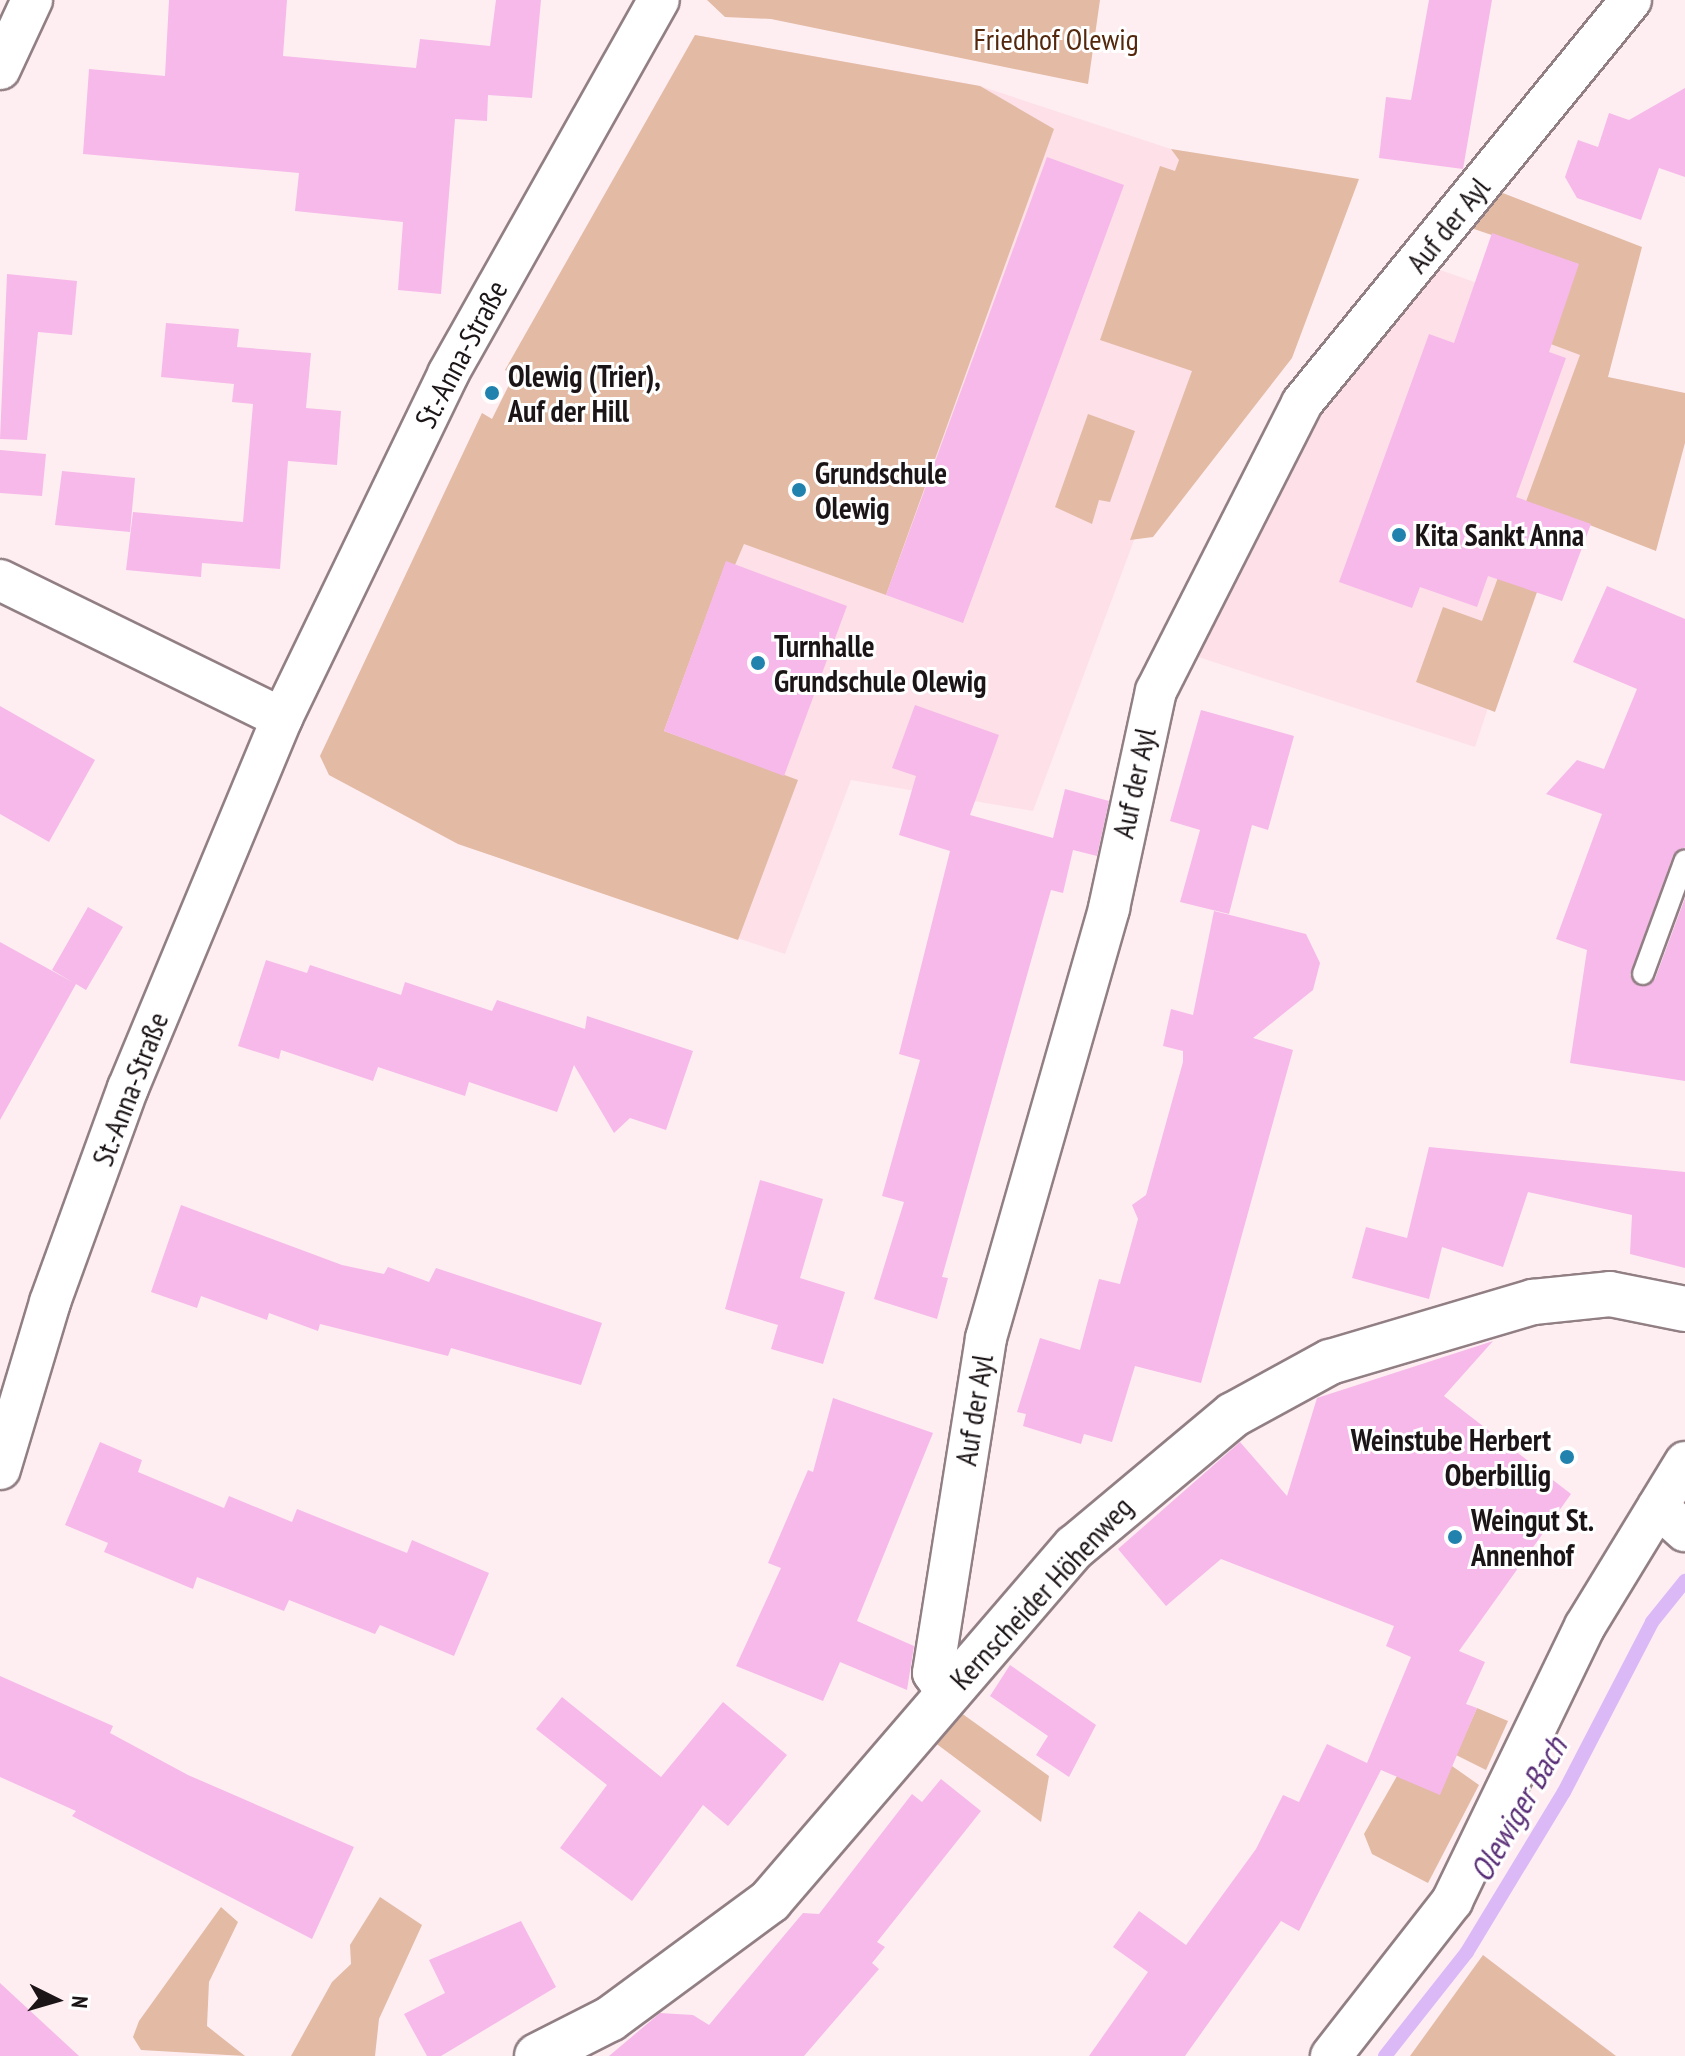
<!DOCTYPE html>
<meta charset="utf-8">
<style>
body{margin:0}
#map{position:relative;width:1685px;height:2056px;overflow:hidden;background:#feeef2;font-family:"PT Sans Narrow",sans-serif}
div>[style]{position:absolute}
.built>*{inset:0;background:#fee0e8}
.green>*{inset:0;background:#e3baa4}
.stream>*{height:14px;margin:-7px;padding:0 7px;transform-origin:7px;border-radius:7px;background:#dbb9f7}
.building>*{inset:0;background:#f6b9e9}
.roads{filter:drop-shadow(2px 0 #917f84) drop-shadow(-2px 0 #917f84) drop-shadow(0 2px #917f84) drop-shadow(0 -2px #917f84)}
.lane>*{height:20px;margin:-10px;padding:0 10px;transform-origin:10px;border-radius:10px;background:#fff}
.street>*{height:40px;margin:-20px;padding:0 20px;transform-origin:20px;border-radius:20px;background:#fff}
.secondary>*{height:44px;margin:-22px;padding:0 22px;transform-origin:22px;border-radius:22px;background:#fff}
.dots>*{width:22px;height:22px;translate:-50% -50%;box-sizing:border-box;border:4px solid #fff;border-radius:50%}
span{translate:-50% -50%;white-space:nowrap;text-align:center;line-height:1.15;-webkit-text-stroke:6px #fff;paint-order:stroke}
.park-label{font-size:30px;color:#53280d}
.street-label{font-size:30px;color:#1c1517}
.poi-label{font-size:30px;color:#1c1517;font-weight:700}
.left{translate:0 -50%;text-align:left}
.right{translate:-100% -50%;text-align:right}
.water-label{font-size:32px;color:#592e77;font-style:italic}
.north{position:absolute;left:16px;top:1960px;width:80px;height:80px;-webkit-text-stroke:6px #fff;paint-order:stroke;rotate:95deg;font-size:22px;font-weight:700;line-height:32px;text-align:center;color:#1c1517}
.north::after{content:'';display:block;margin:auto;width:28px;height:36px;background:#1c1517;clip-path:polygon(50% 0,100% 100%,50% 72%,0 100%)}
</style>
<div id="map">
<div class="built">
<i style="clip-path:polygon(695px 35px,980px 86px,1268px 181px,1033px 811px,851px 780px,785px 954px,458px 844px,329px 775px,320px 756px,482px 413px,492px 419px,514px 375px,505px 370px)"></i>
<i style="clip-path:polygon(1437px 269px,1613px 330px,1475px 747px,1192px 655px,1312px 414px)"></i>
</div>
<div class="green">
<i style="clip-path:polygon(707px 0,1100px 0,1088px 84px,771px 19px,725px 17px)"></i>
<i style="clip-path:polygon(695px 35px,980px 86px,1054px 129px,886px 595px,744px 544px,735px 565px,726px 562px,664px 731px,798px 780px,738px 940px,458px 844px,329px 775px,320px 756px,482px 413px,492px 419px,514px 375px,505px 370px)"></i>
<i style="clip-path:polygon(1171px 149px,1359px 179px,1292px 358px,1153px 537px,1130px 540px,1192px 371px,1100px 340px,1160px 166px,1175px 171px,1179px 160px)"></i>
<i style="clip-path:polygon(1495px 190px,1642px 247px,1608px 377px,1685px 393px,1685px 443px,1656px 551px,1564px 515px,1495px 712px,1416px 682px,1443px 607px,1482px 621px,1580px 355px,1532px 337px,1578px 264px,1468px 227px)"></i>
<i style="clip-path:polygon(1088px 414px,1135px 431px,1110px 502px,1099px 500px,1092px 524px,1055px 507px)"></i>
<i style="clip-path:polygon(1477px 1708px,1508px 1721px,1486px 1770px,1456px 1755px)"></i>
<i style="clip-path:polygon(957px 1710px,1049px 1776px,1041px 1822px,934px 1742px)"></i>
<i style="clip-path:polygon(1452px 1766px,1479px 1785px,1428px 1883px,1372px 1854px,1364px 1834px,1397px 1776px)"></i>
<i style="clip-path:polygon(380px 1897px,422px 1925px,379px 2019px,375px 2056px,291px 2056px,332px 1982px,351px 1964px,350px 1945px)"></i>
<i style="clip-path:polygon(221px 1907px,238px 1922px,209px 1982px,207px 2026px,245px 2056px,141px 2050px,133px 2037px,139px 2021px)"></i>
<i style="clip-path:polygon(1483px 1955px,1616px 2056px,1410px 2056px)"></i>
</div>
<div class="stream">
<i style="left:1385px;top:2056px;width:132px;rotate:-51.7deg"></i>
<i style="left:1467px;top:1952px;width:187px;rotate:-58.8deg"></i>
<i style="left:1564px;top:1792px;width:191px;rotate:-62.6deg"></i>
<i style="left:1652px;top:1622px;width:53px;rotate:-51.2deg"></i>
</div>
<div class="building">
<i style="clip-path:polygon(169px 0,287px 0,283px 56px,416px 68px,420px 39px,490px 46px,496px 0,541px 0,532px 98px,488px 95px,487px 121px,455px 119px,441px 294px,398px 290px,403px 222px,295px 211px,299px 173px,83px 154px,89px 69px,165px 76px)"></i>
<i style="clip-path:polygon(1429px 0,1492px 0,1463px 169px,1379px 158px,1386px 97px,1411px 100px)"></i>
<i style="clip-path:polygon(1685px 88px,1685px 177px,1659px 168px,1641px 220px,1577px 198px,1565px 177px,1578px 140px,1598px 147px,1609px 113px,1629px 120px)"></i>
<i style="clip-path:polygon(1047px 157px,1124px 185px,963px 623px,886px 595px)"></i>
<i style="clip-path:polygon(1492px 233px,1579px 264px,1549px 352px,1566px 358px,1516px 497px,1591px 524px,1562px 601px,1488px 576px,1477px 607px,1420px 587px,1412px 608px,1339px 582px,1429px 334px,1454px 343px)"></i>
<i style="clip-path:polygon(7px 274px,77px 281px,72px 335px,38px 332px,27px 440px,0 439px)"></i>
<i style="clip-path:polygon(166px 323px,239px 329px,237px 347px,311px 353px,306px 408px,341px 411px,337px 465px,288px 461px,280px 569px,202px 563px,201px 577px,126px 570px,133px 512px,243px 522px,253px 404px,232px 402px,234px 384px,161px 377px)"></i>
<i style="clip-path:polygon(0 450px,46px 454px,42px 496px,0 493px)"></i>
<i style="clip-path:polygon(62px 471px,135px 478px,130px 532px,55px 525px)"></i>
<i style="clip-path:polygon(726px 561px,847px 606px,784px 776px,664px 731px)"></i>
<i style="clip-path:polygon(1607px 586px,1685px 619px,1685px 847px,1673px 856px,1630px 975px,1639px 986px,1655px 979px,1685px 898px,1685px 1081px,1570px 1063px,1587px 950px,1556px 939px,1602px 814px,1546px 794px,1577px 760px,1604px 769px,1637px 689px,1573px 662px)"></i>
<i style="clip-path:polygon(915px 705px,999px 735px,970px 815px,1053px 838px,1065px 789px,1109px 801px,1097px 856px,1073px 850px,1063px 893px,1051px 890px,942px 1277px,948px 1278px,937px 1319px,874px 1299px,904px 1202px,882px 1196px,920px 1060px,899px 1054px,950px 851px,899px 835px,916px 776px,892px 768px)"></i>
<i style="clip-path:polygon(0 706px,95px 760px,49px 842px,0 814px)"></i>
<i style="clip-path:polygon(1201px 710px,1294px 736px,1268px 830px,1252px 825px,1229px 914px,1180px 902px,1200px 830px,1170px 821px)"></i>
<i style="clip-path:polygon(88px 907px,123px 927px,86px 990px,76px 984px,0 1120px,0 942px,74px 983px,52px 970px)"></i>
<i style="clip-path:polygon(1214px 911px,1306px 934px,1320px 963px,1313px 990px,1253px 1038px,1293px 1050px,1201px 1383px,1135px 1366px,1112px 1442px,1084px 1434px,1081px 1444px,1023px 1426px,1026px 1414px,1017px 1412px,1040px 1338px,1080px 1350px,1099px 1279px,1120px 1284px,1138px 1219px,1132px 1205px,1146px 1195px,1183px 1062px,1183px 1051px,1163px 1046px,1171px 1009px,1193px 1015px)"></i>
<i style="clip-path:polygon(266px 960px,307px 973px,310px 965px,401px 995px,405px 982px,492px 1011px,497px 1000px,585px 1029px,587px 1016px,693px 1051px,666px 1130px,630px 1118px,614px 1133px,574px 1065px,557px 1112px,469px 1082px,465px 1096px,378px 1067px,373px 1081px,281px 1050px,279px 1059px,238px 1046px)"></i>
<i style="clip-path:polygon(1429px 1147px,1685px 1172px,1685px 1268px,1630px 1254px,1632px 1215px,1528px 1192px,1503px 1267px,1442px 1247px,1429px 1299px,1352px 1278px,1366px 1227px,1407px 1238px)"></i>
<i style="clip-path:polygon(760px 1180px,823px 1199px,800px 1278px,845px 1292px,823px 1364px,771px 1349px,778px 1325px,725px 1309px)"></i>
<i style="clip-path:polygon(181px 1205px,342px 1265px,384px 1274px,388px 1267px,429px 1282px,436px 1268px,602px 1323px,581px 1385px,451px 1348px,448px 1356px,320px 1324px,318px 1331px,269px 1313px,267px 1320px,201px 1296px,197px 1308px,151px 1292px)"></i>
<i style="clip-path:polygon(1493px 1341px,1444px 1396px,1571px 1494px,1459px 1651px,1485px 1662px,1466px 1704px,1477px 1708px,1440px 1795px,1381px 1770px,1299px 1931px,1281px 1921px,1185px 2056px,1089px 2056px,1148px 1972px,1113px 1947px,1139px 1911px,1186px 1945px,1256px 1849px,1283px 1795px,1299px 1802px,1327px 1744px,1367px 1763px,1411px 1657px,1386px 1646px,1394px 1626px,1221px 1559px,1166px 1606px,1118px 1549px,1240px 1442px,1287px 1496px,1317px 1398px)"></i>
<i style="clip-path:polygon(833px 1398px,933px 1433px,857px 1621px,914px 1646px,907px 1690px,840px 1662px,823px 1701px,736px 1666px,781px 1568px,768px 1563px,808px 1470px,813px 1472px)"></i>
<i style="clip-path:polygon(100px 1442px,142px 1460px,138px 1472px,224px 1508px,229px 1496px,292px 1522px,297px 1509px,407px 1553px,412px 1540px,489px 1573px,454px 1656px,380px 1625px,375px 1634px,289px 1600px,284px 1611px,197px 1577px,193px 1589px,104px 1552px,108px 1543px,65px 1525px)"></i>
<i style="clip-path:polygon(1010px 1665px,1096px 1725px,1069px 1777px,1036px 1755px,1048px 1736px,990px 1696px)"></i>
<i style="clip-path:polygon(0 1676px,113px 1726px,110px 1733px,188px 1775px,354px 1847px,312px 1939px,72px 1816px,76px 1811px,0 1777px)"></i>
<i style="clip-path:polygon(562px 1697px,661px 1777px,723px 1702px,787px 1755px,728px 1826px,703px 1805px,632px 1901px,560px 1848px,607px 1785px,536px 1729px)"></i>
<i style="clip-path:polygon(941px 1779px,981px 1811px,877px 1942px,885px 1947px,872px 1963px,879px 1969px,804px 2056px,609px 2056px,660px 2013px,693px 2015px,709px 2025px,803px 1913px,819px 1914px,912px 1794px,922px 1802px)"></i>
<i style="clip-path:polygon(521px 1921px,556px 1987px,441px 2056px,427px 2056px,404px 2014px,445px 1993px,429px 1960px)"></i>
<i style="clip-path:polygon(0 1983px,79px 2056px,0 2056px)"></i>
</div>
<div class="roads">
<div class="lane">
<i style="left:1643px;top:974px;width:121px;rotate:-69.8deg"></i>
</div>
<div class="street">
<i style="left:0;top:69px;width:76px;rotate:-65.1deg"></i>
<i style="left:0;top:580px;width:314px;rotate:26.1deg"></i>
<i style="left:0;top:1469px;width:174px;rotate:-73.3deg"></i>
<i style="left:50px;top:1302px;width:228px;rotate:-70deg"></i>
<i style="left:128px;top:1088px;width:401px;rotate:-67.4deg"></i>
<i style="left:282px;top:718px;width:382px;rotate:-64.2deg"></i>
<i style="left:448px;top:374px;width:429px;rotate:-60.6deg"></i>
<i style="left:1658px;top:1507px;width:36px;rotate:42deg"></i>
<i style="left:946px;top:1692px;width:23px;rotate:-124deg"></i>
<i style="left:933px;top:1673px;width:339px;rotate:-81deg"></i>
<i style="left:986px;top:1338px;width:447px;rotate:-74deg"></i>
<i style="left:1109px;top:908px;width:222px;rotate:-77.8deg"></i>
<i style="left:1156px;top:691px;width:323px;rotate:-63.1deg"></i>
<i style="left:1302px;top:403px;width:520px;rotate:-50.77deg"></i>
<i style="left:1331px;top:2056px;width:197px;rotate:-52deg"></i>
<i style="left:1452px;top:1901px;width:305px;rotate:-64.2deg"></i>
<i style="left:1585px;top:1626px;width:192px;rotate:-58.6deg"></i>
</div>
<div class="secondary">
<i style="left:537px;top:2056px;width:82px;rotate:-26.9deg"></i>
<i style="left:610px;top:2019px;width:199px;rotate:-36.4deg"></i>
<i style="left:770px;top:1901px;width:467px;rotate:-49.3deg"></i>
<i style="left:1075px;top:1547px;width:206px;rotate:-39.9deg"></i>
<i style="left:1233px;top:1415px;width:111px;rotate:-28.7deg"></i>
<i style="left:1330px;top:1362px;width:212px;rotate:-16.5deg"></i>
<i style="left:1533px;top:1302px;width:77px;rotate:-5.9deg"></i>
<i style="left:1610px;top:1294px;width:76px;rotate:11.3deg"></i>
</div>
</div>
<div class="dots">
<i style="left:492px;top:393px;background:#2182ae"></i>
<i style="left:799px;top:490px;background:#2182ae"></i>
<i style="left:1399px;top:535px;background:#2182ae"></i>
<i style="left:758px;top:663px;background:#2182ae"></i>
<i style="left:1567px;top:1457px;background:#2182ae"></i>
<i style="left:1455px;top:1537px;background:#2182ae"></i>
</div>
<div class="park-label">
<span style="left:1056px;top:39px">Friedhof Olewig</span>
</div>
<div class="street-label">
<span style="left:1448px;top:225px;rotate:-51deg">Auf der Ayl</span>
<span style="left:461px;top:354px;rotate:-62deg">St.-Anna-Straße</span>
<span style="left:1134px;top:783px;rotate:-78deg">Auf der Ayl</span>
<span style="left:130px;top:1089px;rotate:-69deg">St.-Anna-Straße</span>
<span style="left:974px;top:1410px;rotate:-81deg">Auf der Ayl</span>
<span style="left:1041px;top:1593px;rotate:-47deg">Kernscheider Höhenweg</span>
</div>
<div class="poi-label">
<span class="left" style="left:508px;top:393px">Olewig (Trier),<br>Auf der Hill</span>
<span class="left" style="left:815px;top:490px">Grundschule<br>Olewig</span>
<span class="left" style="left:1415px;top:535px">Kita Sankt Anna</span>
<span class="left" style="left:774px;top:663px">Turnhalle<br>Grundschule Olewig</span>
<span class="right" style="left:1551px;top:1457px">Weinstube Herbert<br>Oberbillig</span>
<span class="left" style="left:1471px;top:1537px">Weingut St.<br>Annenhof</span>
</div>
<div class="water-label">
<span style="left:1518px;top:1809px;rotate:-60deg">Olewiger Bach</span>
</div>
<div class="north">N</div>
</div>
